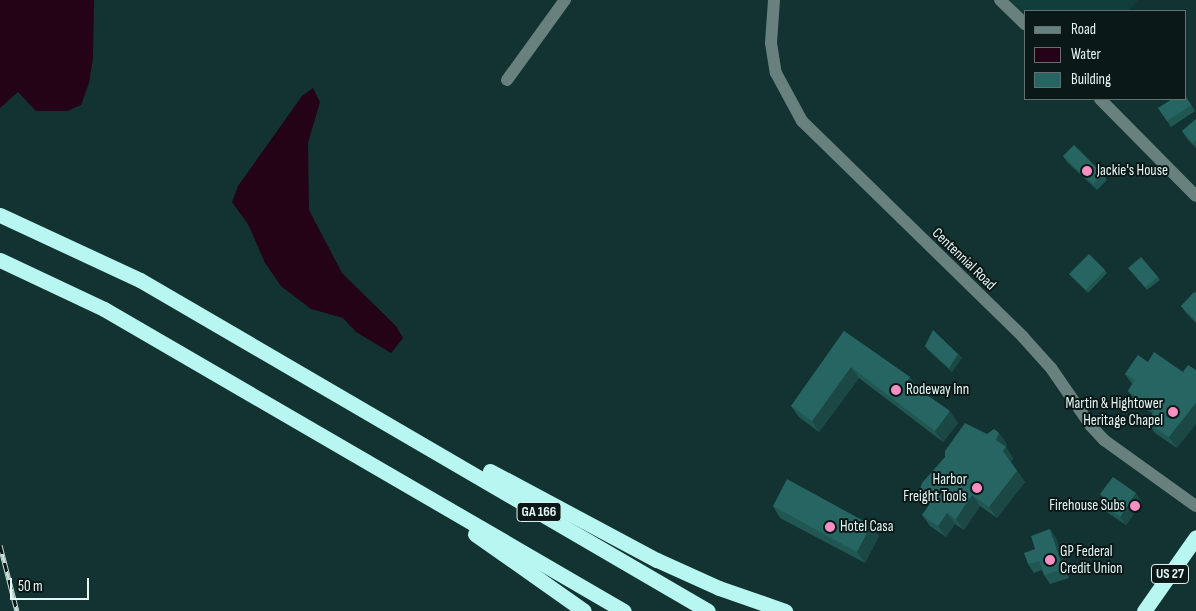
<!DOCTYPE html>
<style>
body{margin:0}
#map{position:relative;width:1196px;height:611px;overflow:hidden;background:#123331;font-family:"Sofia Sans Condensed",sans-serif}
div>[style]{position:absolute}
.built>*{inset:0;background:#113e3b}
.water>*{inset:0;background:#250316}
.minor>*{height:12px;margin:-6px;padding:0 6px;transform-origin:6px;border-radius:6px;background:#68807e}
.highway>*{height:15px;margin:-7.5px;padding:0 7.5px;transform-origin:7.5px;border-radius:7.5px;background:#b7f6f1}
.rail>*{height:5px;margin-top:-2.5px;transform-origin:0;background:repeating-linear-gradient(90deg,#0a1817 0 9px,#c8dcda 0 18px);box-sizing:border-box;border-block:1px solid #c8dcda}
.wall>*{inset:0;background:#215753}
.shaded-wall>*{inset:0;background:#1b4744}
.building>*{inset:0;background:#266561}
.dots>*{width:14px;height:14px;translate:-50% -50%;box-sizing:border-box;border:2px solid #0a1817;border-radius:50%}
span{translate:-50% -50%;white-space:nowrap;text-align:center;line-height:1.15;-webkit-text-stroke:4px #0a1817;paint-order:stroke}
.shield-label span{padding:1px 4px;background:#0a1817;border:1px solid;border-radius:4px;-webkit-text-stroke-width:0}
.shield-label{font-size:14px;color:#e5f7f5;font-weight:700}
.poi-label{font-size:15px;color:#e5f7f5}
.left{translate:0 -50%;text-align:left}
.right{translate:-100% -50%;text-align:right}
.street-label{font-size:15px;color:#e5f7f5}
.legend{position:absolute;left:1024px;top:10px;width:162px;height:90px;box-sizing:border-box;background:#0a1817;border:1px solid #627170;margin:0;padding:6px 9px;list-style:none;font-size:15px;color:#e5f7f5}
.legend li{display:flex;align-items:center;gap:10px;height:25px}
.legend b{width:25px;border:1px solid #627170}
.scale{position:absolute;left:10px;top:578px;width:79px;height:22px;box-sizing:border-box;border:2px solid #e5f7f5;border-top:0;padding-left:6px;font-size:15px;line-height:18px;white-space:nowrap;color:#e5f7f5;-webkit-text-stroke:4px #0a1817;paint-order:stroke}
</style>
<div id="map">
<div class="built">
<i style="clip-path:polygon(1010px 0,1138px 0,1129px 11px,1025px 11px,1025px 14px)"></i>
</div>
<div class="water">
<i style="clip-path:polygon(0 0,94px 0,93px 58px,89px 83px,81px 105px,67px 111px,36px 111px,18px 92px,0 108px)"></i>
<i style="clip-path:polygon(313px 88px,320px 102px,308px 143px,309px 210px,342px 273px,396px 326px,403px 338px,391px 353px,356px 332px,343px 318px,311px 309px,281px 286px,265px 263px,248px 224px,232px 202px,238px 186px,302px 96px)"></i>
</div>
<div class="minor">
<i style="left:774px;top:0;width:43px;rotate:94deg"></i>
<i style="left:771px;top:43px;width:30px;rotate:81deg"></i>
<i style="left:776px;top:73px;width:55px;rotate:61.6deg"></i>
<i style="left:802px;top:121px;width:309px;rotate:44.3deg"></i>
<i style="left:1023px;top:337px;width:42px;rotate:47.9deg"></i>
<i style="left:1051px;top:368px;width:70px;rotate:55.4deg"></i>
<i style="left:1091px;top:426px;width:19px;rotate:47deg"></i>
<i style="left:1104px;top:440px;width:113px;rotate:35.7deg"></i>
<i style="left:1000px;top:0;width:35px;rotate:44deg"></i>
<i style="left:507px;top:80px;width:99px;rotate:-54.1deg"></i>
<i style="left:1100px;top:99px;width:136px;rotate:45.3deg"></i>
</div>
<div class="highway">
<i style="left:0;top:215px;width:154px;rotate:24.9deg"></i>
<i style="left:140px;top:280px;width:657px;rotate:30.23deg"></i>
<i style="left:0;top:260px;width:115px;rotate:25.2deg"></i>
<i style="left:104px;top:309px;width:601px;rotate:30.15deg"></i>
<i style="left:490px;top:471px;width:189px;rotate:28.1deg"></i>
<i style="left:657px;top:560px;width:68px;rotate:24.3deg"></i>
<i style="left:719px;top:588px;width:70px;rotate:19.2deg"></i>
<i style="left:475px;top:534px;width:133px;rotate:35.2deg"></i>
<i style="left:1144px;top:611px;width:90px;rotate:-54.9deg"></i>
</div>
<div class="rail">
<i style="left:0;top:545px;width:68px;rotate:75.6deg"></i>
</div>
<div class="wall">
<i style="clip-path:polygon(1185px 95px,1195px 111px,1171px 127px,1158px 108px)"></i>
<i style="clip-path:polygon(1196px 119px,1196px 148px,1188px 140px,1182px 131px)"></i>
<i style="clip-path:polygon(1063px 156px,1103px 174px,1107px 180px,1097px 190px,1067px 162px)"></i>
<i style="clip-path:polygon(1105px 270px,1107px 273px,1088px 293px,1069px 274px)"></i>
<i style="clip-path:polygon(1130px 270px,1158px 277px,1160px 280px,1147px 290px)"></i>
<i style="clip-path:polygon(1196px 293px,1196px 323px,1187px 314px,1181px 306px)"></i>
<i style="clip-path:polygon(844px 331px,910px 377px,917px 389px,958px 423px,943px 442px,859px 378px,819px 432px,799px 417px,791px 406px)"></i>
<i style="clip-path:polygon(925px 346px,958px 354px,962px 358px,952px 372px,928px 350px)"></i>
<i style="clip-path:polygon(1138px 355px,1177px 448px,1155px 433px,1147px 422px,1153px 414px,1136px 402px,1128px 391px,1132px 384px,1125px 374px)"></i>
<i style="clip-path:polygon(1007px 444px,1006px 447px,1013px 458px,1011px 462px,1025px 482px,997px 518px,980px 506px,964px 530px,955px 524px,946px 537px,930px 526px,922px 515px,929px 505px,919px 493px)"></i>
<i style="clip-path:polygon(1100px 494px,1142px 502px,1126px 525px,1108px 513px,1102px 504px,1105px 501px)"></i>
<i style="clip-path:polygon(773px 506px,871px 525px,879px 536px,865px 563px,780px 518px)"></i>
<i style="clip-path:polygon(1056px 538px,1069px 578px,1050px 584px,1044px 575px,1042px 570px,1034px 573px,1028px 564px,1035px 549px)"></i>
</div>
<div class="shaded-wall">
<i style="clip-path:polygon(958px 354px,962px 358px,952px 372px,949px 368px)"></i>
<i style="clip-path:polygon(851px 367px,859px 378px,819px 432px,812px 421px)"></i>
<i style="clip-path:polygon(910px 377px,918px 388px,915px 393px,907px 381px)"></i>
<i style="clip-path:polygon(1196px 403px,1196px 424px,1177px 448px,1169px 437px)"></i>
<i style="clip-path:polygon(950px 411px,958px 423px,943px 442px,935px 431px)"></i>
<i style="clip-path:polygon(999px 433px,1007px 444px,1006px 447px,1013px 458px,1011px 462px,1025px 482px,997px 518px,989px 507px,996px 440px)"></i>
<i style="clip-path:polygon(1136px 493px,1142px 502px,1126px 525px,1120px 517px)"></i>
<i style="clip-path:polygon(972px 495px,980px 506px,964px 530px,956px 519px)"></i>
<i style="clip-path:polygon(947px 513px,955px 524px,946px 537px,938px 526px)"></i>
<i style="clip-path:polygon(871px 525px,879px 536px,865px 563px,857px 552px)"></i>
<i style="clip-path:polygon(1050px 529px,1056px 538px,1069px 578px,1063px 569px)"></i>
</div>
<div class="building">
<i style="clip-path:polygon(1185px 96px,1191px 105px,1167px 121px,1158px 108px,1172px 99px,1185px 99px)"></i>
<i style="clip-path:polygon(1196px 119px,1196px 140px,1193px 143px,1182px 131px)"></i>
<i style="clip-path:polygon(1074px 145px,1103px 174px,1093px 184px,1063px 156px)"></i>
<i style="clip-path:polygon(1089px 254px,1105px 270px,1086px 290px,1069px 274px)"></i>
<i style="clip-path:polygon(1141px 257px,1158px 277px,1145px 287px,1128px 268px)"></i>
<i style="clip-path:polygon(1194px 292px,1196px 293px,1196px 321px,1181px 306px)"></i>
<i style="clip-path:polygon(933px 330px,958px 354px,949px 368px,925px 346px)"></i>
<i style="clip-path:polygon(844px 331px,910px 377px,907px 381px,950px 411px,935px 431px,851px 367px,812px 421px,791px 406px)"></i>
<i style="clip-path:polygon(1154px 352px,1183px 372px,1188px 365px,1196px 370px,1196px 403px,1169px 437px,1147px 422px,1155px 410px,1128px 391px,1135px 380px,1125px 374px,1138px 355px,1148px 362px)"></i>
<i style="clip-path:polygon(965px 423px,987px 434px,994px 429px,999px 433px,996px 440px,1006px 447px,1003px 451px,1017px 471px,989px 507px,972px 495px,956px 519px,947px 513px,938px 526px,922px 515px,932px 501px,919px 493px,922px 483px,945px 457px,945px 451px)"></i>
<i style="clip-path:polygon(1113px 477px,1136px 493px,1120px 517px,1102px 504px,1107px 499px,1100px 494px)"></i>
<i style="clip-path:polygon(787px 479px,871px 525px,857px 552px,773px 506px)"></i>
<i style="clip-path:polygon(1050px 529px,1063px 569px,1044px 575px,1039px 561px,1028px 564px,1024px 553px,1035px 549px,1031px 536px)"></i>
</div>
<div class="dots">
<i style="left:1087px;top:171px;background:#fb8fc4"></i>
<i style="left:896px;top:390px;background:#fb8fc4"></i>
<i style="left:1173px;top:412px;background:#fb8fc4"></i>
<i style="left:977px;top:488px;background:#fb8fc4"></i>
<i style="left:1135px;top:506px;background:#fb8fc4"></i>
<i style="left:830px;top:527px;background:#fb8fc4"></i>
<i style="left:1050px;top:560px;background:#fb8fc4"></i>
</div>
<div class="shield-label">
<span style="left:539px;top:512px">GA 166</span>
<span style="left:1170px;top:574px">US 27</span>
</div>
<div class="poi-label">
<span class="left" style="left:1097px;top:171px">Jackie's House</span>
<span class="left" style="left:906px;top:390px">Rodeway Inn</span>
<span class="right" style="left:1163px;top:412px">Martin &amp; Hightower<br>Heritage Chapel</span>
<span class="right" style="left:967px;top:488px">Harbor<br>Freight Tools</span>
<span class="right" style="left:1125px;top:506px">Firehouse Subs</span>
<span class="left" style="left:840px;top:527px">Hotel Casa</span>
<span class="left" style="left:1060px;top:560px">GP Federal<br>Credit Union</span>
</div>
<div class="street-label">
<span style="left:964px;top:259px;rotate:44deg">Centennial Road</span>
</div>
<ul class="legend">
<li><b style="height:6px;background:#68807e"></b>Road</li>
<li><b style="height:14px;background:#250316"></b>Water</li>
<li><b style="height:14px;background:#266561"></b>Building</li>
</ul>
<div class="scale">50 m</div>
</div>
